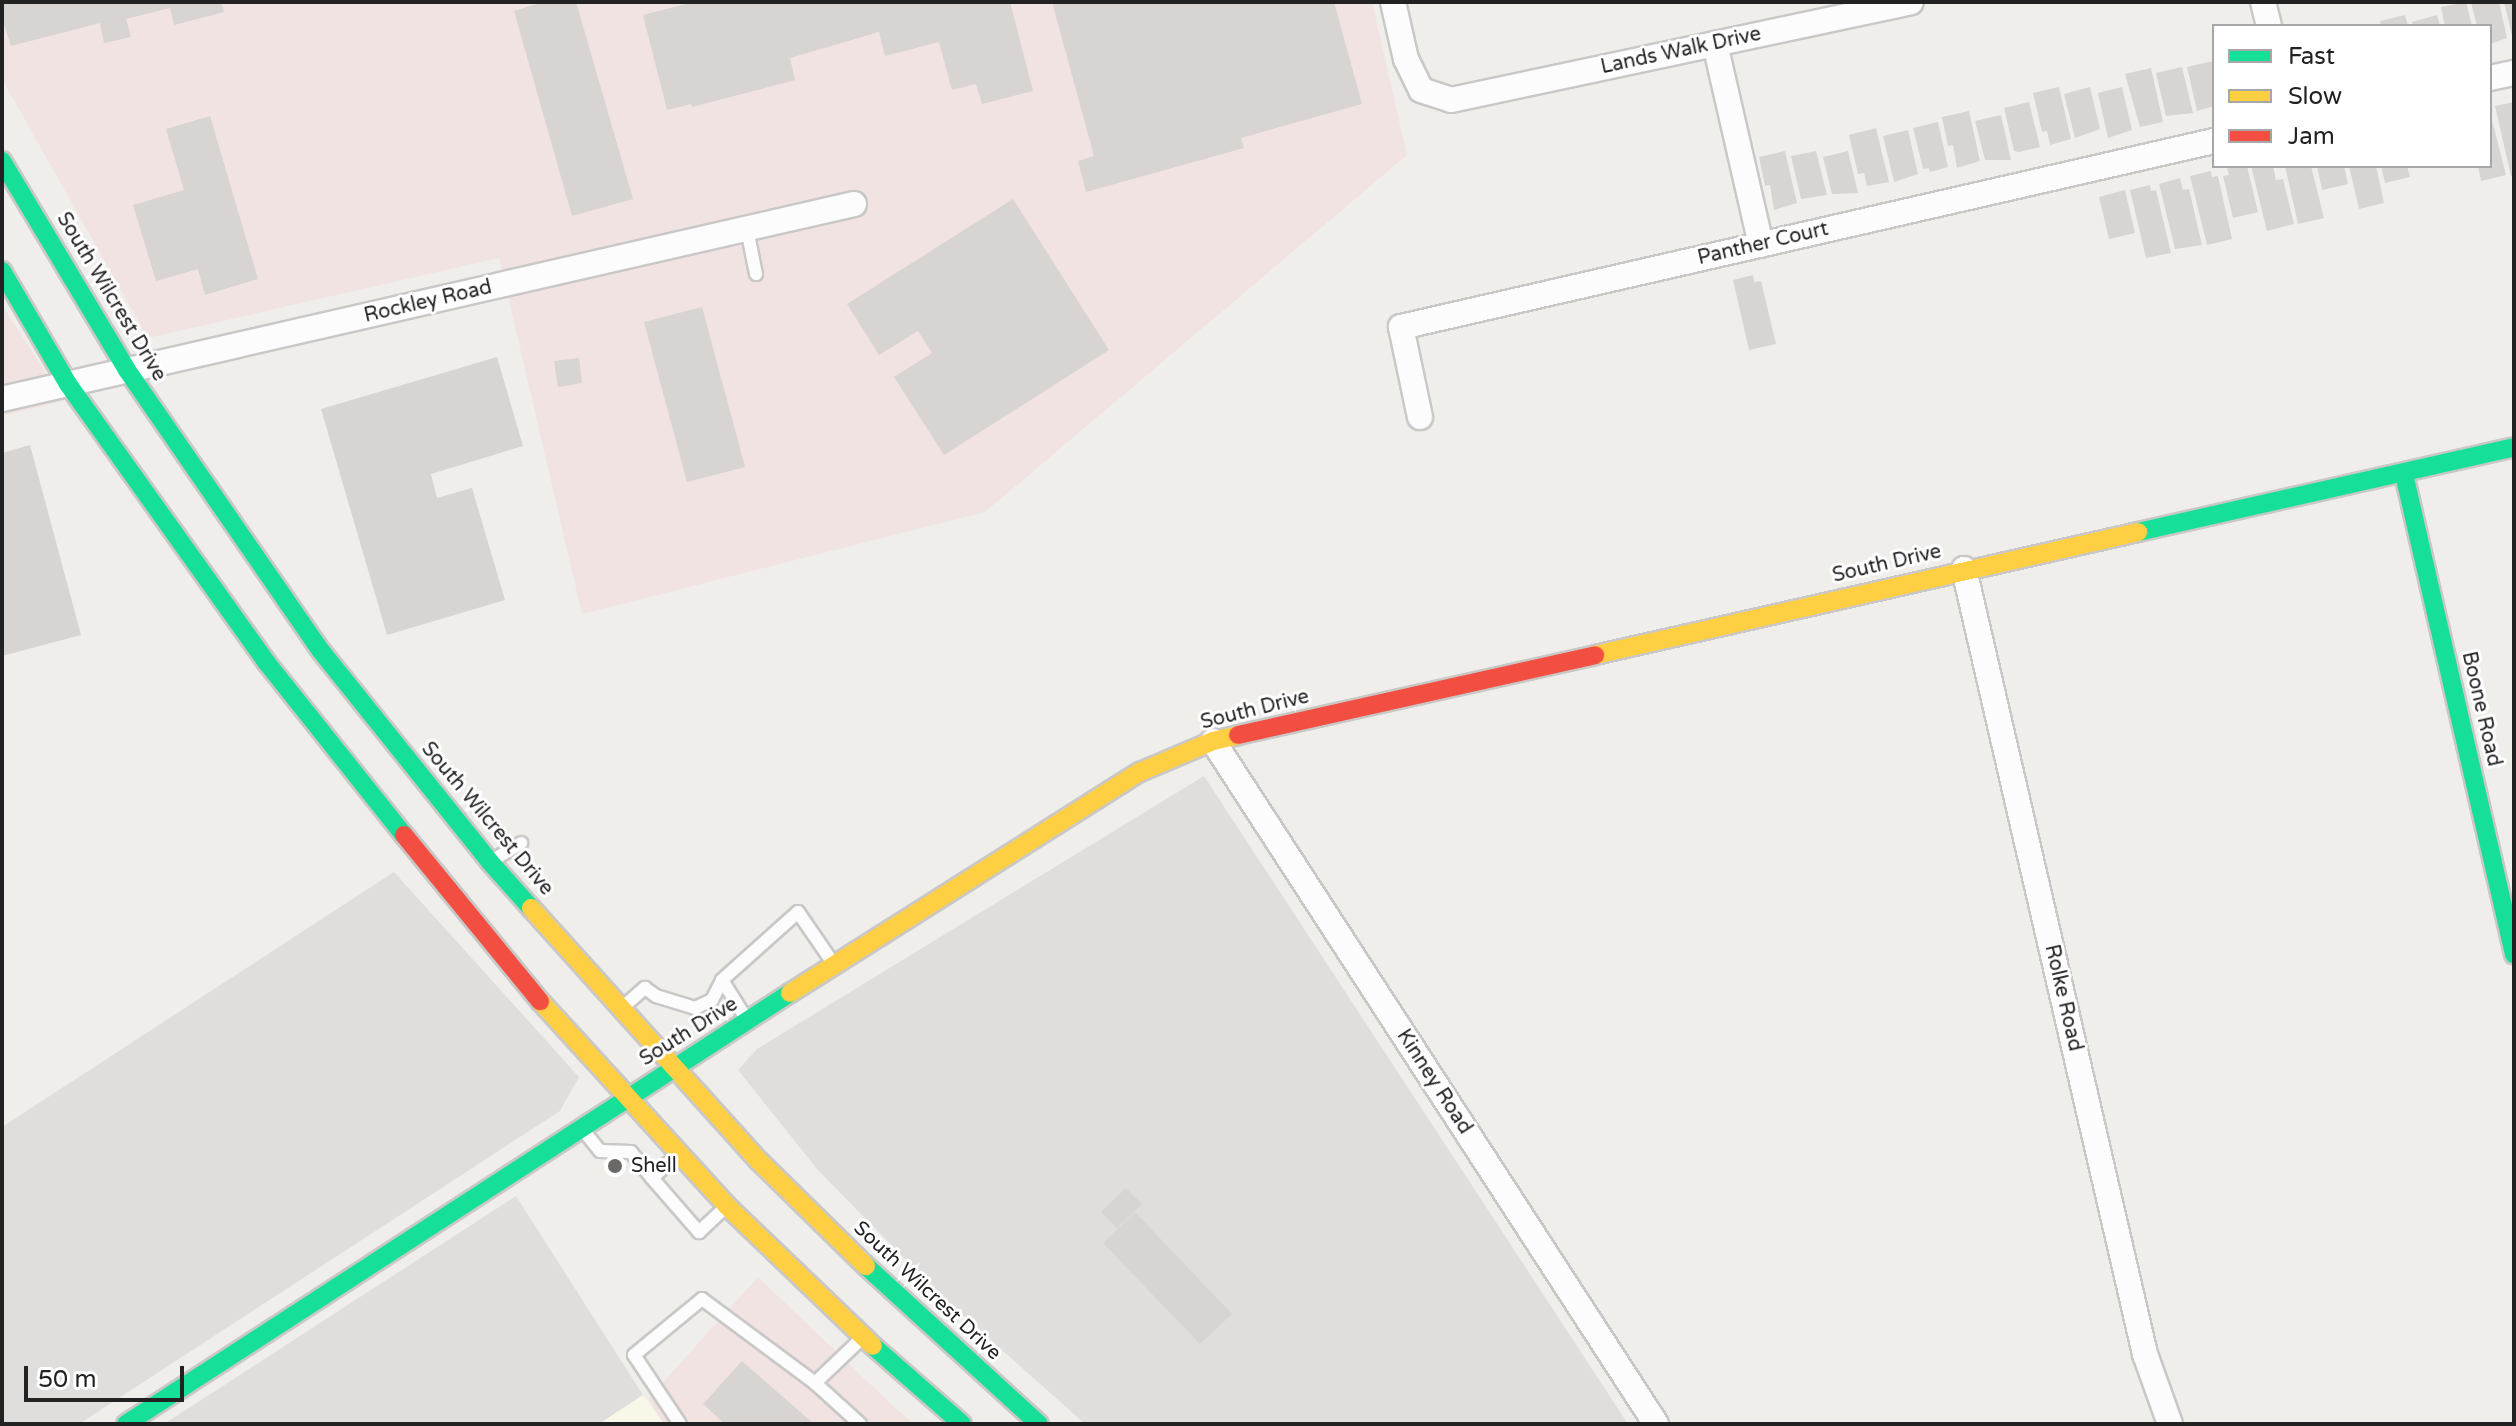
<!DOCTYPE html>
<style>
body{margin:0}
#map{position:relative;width:2516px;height:1426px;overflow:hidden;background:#f0eeeb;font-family:"Varela Round",sans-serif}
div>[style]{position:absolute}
.residential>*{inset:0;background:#dfdedc}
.commercial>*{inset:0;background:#f1e3e1}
.education>*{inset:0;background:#f8f7e8}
.building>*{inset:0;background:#d7d4d2}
.roads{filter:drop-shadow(2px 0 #c9c8c7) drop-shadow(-2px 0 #c9c8c7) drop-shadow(0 2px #c9c8c7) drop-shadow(0 -2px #c9c8c7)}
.lane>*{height:12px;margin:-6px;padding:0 6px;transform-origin:6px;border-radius:6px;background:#fdfcfc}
.street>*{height:24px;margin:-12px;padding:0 12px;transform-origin:12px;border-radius:12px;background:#fdfcfc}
.fast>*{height:18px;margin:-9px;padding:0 9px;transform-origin:9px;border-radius:9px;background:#16e098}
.slow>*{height:18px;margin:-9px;padding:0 9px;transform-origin:9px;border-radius:9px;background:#ffcf43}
.jam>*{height:18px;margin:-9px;padding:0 9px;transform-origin:9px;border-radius:9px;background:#f24e42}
.dots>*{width:22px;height:22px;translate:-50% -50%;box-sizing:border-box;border:4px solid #fff;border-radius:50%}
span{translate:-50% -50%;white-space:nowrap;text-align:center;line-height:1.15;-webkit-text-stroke:6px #fff;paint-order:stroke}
.street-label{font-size:20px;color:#222}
.poi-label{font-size:20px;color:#222}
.left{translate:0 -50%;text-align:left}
.frame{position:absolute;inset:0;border:4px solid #222;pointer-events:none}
.legend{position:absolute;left:2212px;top:24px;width:280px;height:144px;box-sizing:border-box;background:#fff;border:2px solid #a7a7a7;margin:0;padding:10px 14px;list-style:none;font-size:24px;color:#222}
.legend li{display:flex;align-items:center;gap:16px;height:40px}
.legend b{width:40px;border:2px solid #a7a7a7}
.scale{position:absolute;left:24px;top:1366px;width:160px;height:36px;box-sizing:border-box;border:4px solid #222;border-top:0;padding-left:10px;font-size:24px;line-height:28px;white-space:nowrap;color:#222;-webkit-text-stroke:6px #fff;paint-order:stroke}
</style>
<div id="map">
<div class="residential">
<i style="clip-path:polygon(1204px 776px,1628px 1424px,1085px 1424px,938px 1293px,817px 1169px,738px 1070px,757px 1049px)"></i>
<i style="clip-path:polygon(394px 872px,579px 1077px,560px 1111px,79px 1424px,2px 1424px,2px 1127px)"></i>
<i style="clip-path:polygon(516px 1196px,643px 1395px,599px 1424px,164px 1424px)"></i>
</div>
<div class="commercial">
<i style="clip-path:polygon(2px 2px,1372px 2px,1407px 155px,985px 512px,582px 614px,499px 258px,148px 338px,2px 79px)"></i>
<i style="clip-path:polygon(2px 305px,64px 401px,2px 416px)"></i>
<i style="clip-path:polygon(758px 1277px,893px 1406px,914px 1424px,664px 1424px,648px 1399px)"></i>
</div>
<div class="education">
<i style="clip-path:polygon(643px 1395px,664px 1424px,599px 1424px)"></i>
</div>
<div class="building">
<i style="clip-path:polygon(2px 2px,221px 2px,224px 12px,174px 25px,170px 8px,126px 19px,131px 37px,104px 43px,100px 23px,11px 46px,2px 18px)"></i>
<i style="clip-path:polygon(543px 2px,576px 2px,633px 199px,572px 216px,514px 11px)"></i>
<i style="clip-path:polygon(694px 2px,1010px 2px,1033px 91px,982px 104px,976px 84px,952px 90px,939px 42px,885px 56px,879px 32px,790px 58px,795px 80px,692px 107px,691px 104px,667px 110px,643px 15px)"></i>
<i style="clip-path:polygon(1052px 2px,1334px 2px,1362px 104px,1241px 138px,1244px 148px,1086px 192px,1078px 161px,1094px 156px)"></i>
<i style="clip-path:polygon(2466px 2px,2472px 26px,2445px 26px,2441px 7px)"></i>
<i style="clip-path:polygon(2471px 2px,2499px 2px,2507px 38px,2490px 44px,2490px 26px,2477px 26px)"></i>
<i style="clip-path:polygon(2504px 2px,2514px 2px,2514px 40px,2513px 40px)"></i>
<i style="clip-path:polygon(2405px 15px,2408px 26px,2381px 26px,2380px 21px)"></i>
<i style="clip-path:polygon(2437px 15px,2440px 26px,2413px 26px,2412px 22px)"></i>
<i style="clip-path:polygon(2213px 61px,2214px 106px,2197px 111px,2187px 67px)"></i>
<i style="clip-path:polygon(2182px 67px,2193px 113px,2166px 116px,2156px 73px)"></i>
<i style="clip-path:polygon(2151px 68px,2163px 122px,2140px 127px,2125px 74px)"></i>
<i style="clip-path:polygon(2059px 87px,2071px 139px,2050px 145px,2047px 131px,2042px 132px,2033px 93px)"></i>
<i style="clip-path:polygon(2090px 87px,2100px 129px,2075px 138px,2064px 94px)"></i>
<i style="clip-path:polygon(2122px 87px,2132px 130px,2108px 138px,2098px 93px)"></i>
<i style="clip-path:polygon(2029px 102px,2040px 147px,2019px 152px,2014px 151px,2004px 108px)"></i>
<i style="clip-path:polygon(2514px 102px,2514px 175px,2511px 176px,2495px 106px)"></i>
<i style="clip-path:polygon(1969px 111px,1980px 161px,1957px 168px,1953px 145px,1948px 146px,1942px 117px)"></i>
<i style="clip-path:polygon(2490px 112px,2506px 175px,2481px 181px,2478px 166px,2490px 166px)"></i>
<i style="clip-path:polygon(2001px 115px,2011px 160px,1985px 160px,1975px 121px)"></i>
<i style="clip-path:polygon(210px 116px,258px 279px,205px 295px,198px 269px,156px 281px,133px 205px,184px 190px,166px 129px)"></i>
<i style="clip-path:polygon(1938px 122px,1948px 167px,1930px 172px,1929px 168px,1923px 169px,1913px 128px)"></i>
<i style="clip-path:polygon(1876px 128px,1889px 182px,1867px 186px,1864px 173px,1858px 174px,1849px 135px)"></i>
<i style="clip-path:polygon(1908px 130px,1918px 174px,1894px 182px,1883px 136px)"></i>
<i style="clip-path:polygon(1785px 151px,1797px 203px,1774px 210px,1770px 185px,1765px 186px,1759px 157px)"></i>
<i style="clip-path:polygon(1816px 151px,1827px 195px,1801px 199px,1791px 156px)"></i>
<i style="clip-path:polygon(1848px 151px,1858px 193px,1832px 194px,1823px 157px)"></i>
<i style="clip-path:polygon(2234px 166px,2247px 166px,2258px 212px,2233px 218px,2223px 176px,2229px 175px,2227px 168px)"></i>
<i style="clip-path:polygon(2251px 166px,2273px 166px,2276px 180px,2283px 179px,2294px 224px,2267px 231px)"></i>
<i style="clip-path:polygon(2285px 166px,2311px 166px,2324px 218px,2298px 224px)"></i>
<i style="clip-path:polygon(2317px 166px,2344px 166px,2348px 184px,2322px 190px)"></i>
<i style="clip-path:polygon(2349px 166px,2376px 166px,2384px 203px,2359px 209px)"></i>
<i style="clip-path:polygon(2381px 166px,2407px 166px,2410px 177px,2385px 183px)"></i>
<i style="clip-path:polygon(2211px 171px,2212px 177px,2218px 176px,2232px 239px,2207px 245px,2190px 176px)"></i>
<i style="clip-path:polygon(2180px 178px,2183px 190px,2189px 189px,2202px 245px,2175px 249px,2159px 184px)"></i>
<i style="clip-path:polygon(2150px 185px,2151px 191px,2156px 190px,2171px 253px,2146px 258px,2130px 190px)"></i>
<i style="clip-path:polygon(2125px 190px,2135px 233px,2109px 239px,2099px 197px)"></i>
<i style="clip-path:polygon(1013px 199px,1109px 350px,944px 455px,894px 377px,932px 353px,918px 331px,879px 355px,847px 304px)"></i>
<i style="clip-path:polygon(1753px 275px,1754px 282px,1761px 281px,1776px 344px,1749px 350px,1733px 280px)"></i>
<i style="clip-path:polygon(702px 307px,745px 467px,687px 482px,644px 322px)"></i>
<i style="clip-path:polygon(497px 357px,523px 446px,431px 474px,437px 498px,472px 488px,505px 600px,387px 635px,321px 409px)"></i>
<i style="clip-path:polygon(579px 358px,582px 383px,558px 387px,554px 361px)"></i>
<i style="clip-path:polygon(30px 445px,81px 635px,2px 656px,2px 453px)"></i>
<i style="clip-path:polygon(1126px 1188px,1142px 1204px,1117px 1228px,1101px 1212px)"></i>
<i style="clip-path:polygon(1135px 1212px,1232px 1314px,1200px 1344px,1103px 1243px)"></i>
<i style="clip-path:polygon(742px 1361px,814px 1424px,725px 1424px,703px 1404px)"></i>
</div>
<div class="roads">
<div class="lane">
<i style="left:747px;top:229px;width:46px;rotate:78.7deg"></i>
<i style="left:493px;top:860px;width:33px;rotate:-31deg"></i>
<i style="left:624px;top:1006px;width:28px;rotate:-41deg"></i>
<i style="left:645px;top:988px;width:14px;rotate:36deg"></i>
<i style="left:656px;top:996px;width:41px;rotate:17.1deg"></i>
<i style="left:695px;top:1008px;width:19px;rotate:-25deg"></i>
<i style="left:712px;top:1000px;width:22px;rotate:-63deg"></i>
<i style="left:747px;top:1020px;width:47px;rotate:-122deg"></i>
<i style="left:722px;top:980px;width:102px;rotate:-41.8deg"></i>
<i style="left:798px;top:912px;width:62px;rotate:55.5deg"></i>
<i style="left:583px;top:1130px;width:27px;rotate:51deg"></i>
<i style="left:600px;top:1151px;width:31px;rotate:2deg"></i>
<i style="left:631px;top:1152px;width:33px;rotate:51deg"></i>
<i style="left:677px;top:1155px;width:34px;rotate:137deg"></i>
<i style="left:652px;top:1178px;width:72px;rotate:49deg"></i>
<i style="left:699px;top:1232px;width:35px;rotate:-43deg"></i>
<i style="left:815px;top:1383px;width:64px;rotate:-43.7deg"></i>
<i style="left:680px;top:1424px;width:83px;rotate:-123.7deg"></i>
<i style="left:634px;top:1355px;width:88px;rotate:-39.5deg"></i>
<i style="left:702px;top:1299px;width:141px;rotate:36.6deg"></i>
<i style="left:815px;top:1383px;width:61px;rotate:42.3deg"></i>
</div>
<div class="street">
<i style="left:1393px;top:2px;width:58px;rotate:77.2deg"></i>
<i style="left:1406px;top:59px;width:34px;rotate:64deg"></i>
<i style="left:1421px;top:90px;width:32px;rotate:18deg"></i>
<i style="left:1451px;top:100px;width:470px;rotate:-12deg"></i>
<i style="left:2263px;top:2px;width:25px;rotate:76deg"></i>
<i style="left:1715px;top:44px;width:206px;rotate:77.1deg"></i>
<i style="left:2490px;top:78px;width:25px;rotate:-12deg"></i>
<i style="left:2px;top:399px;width:874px;rotate:-12.89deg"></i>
<i style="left:1420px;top:417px;width:92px;rotate:-101.9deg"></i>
<i style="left:1401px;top:327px;width:834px;rotate:-12.89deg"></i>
<i style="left:1964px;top:569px;width:806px;rotate:77.02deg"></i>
<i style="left:2145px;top:1354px;width:74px;rotate:70.3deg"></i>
<i style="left:1213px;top:741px;width:814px;rotate:57.03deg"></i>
</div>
<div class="fast">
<i style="left:2px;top:161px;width:244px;rotate:59.1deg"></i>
<i style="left:127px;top:370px;width:341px;rotate:55.4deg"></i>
<i style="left:321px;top:651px;width:270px;rotate:51.3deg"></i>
<i style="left:490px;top:862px;width:62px;rotate:48.3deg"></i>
<i style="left:2px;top:271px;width:131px;rotate:59.7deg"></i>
<i style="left:68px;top:384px;width:343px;rotate:54.5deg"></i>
<i style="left:267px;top:663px;width:220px;rotate:51.5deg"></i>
<i style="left:2404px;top:474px;width:493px;rotate:77.1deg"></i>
<i style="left:2138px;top:532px;width:385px;rotate:-12.7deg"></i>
<i style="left:866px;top:1266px;width:234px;rotate:42.4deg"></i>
<i style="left:873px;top:1346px;width:118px;rotate:41.2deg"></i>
<i style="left:126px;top:1424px;width:792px;rotate:-32.99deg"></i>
</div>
<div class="slow">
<i style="left:1595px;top:655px;width:557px;rotate:-12.76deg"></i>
<i style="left:531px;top:908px;width:341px;rotate:48deg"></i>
<i style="left:759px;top:1161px;width:150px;rotate:44.5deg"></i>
<i style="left:790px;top:993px;width:414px;rotate:-32.3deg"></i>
<i style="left:1140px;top:772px;width:79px;rotate:-23deg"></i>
<i style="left:1213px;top:741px;width:26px;rotate:-13deg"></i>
<i style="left:540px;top:1001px;width:277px;rotate:47.6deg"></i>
<i style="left:727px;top:1206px;width:202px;rotate:43.8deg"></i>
</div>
<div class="jam">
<i style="left:1238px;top:735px;width:366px;rotate:-12.6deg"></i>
<i style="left:404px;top:835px;width:215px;rotate:50.7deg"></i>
</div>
</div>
<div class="dots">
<i style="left:615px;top:1166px;background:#6a6968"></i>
</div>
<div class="street-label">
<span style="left:1681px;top:51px;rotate:-12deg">Lands Walk Drive</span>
<span style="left:1763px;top:244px;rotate:-13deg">Panther Court</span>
<span style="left:111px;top:297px;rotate:59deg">South Wilcrest Drive</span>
<span style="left:428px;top:302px;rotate:-13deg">Rockley Road</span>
<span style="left:1887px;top:564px;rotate:-13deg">South Drive</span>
<span style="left:2481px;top:709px;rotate:77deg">Boone Road</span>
<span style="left:1255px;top:710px;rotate:-14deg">South Drive</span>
<span style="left:487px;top:819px;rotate:50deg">South Wilcrest Drive</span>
<span style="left:2063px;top:998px;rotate:77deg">Rolke Road</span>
<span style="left:689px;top:1032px;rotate:-32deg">South Drive</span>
<span style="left:1434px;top:1082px;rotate:57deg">Kinney Road</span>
<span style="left:927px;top:1291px;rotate:43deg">South Wilcrest Drive</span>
</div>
<div class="poi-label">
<span class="left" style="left:631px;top:1166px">Shell</span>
</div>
<div class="frame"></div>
<ul class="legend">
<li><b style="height:10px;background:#16e098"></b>Fast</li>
<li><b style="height:10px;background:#ffcf43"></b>Slow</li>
<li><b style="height:10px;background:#f24e42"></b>Jam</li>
</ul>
<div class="scale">50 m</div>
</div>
